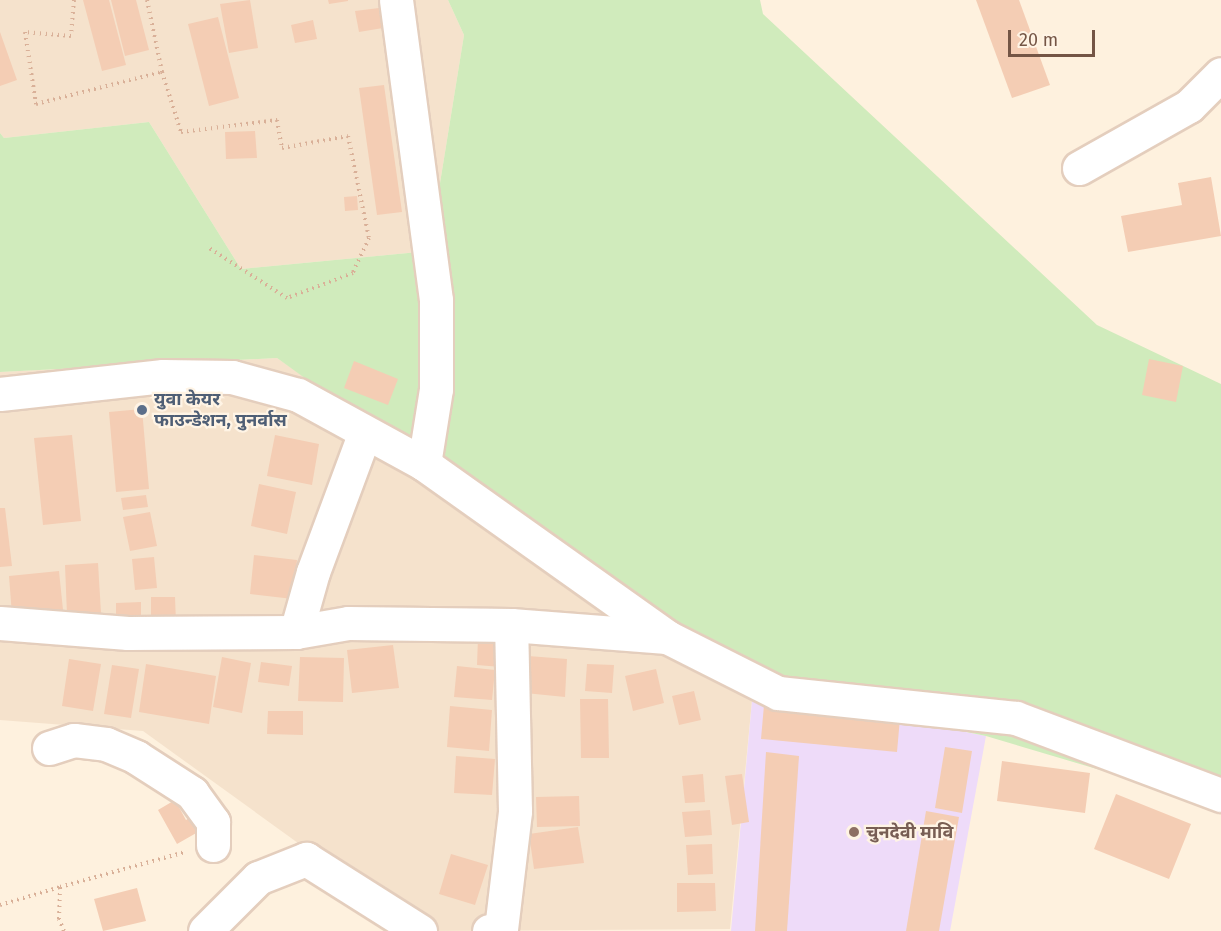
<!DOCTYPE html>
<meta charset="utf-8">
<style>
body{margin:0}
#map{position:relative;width:1221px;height:931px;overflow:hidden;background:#fef1de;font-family:"Fira Sans","Noto Sans Devanagari",sans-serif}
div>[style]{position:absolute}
.residential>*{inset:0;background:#f5e2cc}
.education>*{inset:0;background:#eedbf9}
.green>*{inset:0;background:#d0ebbc}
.building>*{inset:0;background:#f4cdb4}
.path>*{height:4px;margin-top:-2px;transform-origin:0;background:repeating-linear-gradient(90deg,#d9b098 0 1.5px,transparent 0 6px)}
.roads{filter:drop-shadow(2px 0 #e4cebd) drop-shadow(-2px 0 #e4cebd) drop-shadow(0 2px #e4cebd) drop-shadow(0 -2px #e4cebd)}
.street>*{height:33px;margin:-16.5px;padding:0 16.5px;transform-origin:16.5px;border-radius:16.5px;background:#fff}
.secondary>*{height:33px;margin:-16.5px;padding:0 16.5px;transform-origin:16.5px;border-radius:16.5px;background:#fff}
.dots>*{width:16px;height:16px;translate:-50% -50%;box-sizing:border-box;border:3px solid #fff4e5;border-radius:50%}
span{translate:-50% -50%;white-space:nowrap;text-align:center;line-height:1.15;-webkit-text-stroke:4.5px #fff4e5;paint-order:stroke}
.service-label{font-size:18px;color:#4e5e75;font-weight:700}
.left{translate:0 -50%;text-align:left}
.education-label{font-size:18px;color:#785e54;font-weight:700}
.scale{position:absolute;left:1008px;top:30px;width:87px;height:27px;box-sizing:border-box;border:3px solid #745545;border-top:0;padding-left:8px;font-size:18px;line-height:21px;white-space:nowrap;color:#745545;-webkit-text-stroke:4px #fff4e5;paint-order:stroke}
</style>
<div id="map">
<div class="residential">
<i style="clip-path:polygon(0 0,448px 0,464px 35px,429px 251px,241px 269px,149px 122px,4px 138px,0 133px)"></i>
<i style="clip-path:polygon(277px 358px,753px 690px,730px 929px,420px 931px,143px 731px,0 720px,0 372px)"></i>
</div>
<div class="education">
<i style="clip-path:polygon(753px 690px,986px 736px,950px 931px,731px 931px)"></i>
</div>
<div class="green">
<i style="clip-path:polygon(448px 0,760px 0,763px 14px,1097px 325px,1221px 384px,1221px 806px,986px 736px,778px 693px,424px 464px,277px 358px,0 372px,0 133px,4px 138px,149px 122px,241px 269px,429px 251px,464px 35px)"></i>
</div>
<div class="building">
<i style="clip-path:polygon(83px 0,109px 0,126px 65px,102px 71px)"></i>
<i style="clip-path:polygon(111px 0,136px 0,149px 50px,125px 56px)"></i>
<i style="clip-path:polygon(250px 0,258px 48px,229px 53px,220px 4px)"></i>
<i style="clip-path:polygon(328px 0,348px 0,348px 1px,329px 4px)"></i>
<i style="clip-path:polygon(976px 0,1019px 0,1050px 85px,1012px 98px)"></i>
<i style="clip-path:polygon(379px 8px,383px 28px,359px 32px,355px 11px)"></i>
<i style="clip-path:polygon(218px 17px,239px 98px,209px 106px,188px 24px)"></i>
<i style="clip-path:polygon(313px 20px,317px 39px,295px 43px,291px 25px)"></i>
<i style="clip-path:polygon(0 32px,17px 80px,0 86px)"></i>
<i style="clip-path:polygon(384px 85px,402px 212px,377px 215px,359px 88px)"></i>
<i style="clip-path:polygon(255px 131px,257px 158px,226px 159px,225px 132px)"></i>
<i style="clip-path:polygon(1211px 177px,1221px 236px,1128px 252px,1121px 216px,1182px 205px,1178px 183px)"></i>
<i style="clip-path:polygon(357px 196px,358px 210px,345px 211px,344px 197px)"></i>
<i style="clip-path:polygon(1149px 359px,1183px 366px,1176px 402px,1142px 395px)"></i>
<i style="clip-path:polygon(354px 361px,398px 379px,388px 405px,344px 388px)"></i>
<i style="clip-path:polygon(142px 409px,149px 489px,116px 492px,109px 412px)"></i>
<i style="clip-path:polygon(72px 435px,81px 521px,43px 525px,34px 438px)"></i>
<i style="clip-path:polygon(275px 435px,319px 444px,312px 485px,267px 476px)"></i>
<i style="clip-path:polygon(259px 484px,296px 492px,287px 534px,251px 526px)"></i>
<i style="clip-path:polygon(146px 495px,148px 507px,123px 510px,121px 498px)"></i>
<i style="clip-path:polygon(0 508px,5px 508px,12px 566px,0 567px)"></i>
<i style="clip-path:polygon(150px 512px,157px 546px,130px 551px,123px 517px)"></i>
<i style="clip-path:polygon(254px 555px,297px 560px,293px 599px,250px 594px)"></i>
<i style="clip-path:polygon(154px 557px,157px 588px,135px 590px,132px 559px)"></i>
<i style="clip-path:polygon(98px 563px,101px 613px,67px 615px,65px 565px)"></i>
<i style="clip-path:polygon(59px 571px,63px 610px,12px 615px,9px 576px)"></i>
<i style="clip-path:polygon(151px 597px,175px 597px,176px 623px,151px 623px)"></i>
<i style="clip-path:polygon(141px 602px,141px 620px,116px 620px,116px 603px)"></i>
<i style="clip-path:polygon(478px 638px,503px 640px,501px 667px,477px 665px)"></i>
<i style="clip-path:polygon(393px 645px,399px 688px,352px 693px,347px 650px)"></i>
<i style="clip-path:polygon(528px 656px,567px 659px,565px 697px,525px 693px)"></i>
<i style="clip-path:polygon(222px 657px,251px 663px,242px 713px,213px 707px)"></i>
<i style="clip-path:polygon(300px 657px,344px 658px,343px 702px,298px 701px)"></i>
<i style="clip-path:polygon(69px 659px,101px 664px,93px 711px,62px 706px)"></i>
<i style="clip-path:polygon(261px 662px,292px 666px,289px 686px,258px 682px)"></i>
<i style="clip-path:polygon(146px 664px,216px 676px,209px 724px,139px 712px)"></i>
<i style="clip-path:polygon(587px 664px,614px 665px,612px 693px,585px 691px)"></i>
<i style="clip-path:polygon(112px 665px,139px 669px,131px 718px,104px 714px)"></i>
<i style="clip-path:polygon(457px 666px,495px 670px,492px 700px,454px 697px)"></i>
<i style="clip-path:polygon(656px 669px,664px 703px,633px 711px,625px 676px)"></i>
<i style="clip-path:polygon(694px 691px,701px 720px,679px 725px,672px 696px)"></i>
<i style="clip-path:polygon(580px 699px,608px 699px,609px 758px,581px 758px)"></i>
<i style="clip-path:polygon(764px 705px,900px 718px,897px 752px,761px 739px)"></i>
<i style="clip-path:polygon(450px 706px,492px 710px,489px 751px,447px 747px)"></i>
<i style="clip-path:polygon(268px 711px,303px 711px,303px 735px,267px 734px)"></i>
<i style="clip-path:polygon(945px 747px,972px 751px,962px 813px,935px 808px)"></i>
<i style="clip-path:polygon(766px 752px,799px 756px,787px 931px,755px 931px)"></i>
<i style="clip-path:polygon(456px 756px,495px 759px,492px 795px,454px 793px)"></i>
<i style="clip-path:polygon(1002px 761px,1090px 773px,1085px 813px,997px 801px)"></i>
<i style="clip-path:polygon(703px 774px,705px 802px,685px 803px,682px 776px)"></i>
<i style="clip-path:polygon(742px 774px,749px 822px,732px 825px,725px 776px)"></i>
<i style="clip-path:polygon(1116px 794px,1191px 824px,1169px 879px,1094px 849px)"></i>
<i style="clip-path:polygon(579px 796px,580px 826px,537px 827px,536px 797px)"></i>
<i style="clip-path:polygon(175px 800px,186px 820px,197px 813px,205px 828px,177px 844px,158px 810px)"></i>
<i style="clip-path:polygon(710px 810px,712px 835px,685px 837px,682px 812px)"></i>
<i style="clip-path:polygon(926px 811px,959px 817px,939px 931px,906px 931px)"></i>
<i style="clip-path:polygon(578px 827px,584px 863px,534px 869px,529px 834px)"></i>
<i style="clip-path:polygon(712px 844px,713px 874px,688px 875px,686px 845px)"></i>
<i style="clip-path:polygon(451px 854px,488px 865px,475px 905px,439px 894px)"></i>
<i style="clip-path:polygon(677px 883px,715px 883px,716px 911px,677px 912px)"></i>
<i style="clip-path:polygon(137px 888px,146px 921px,103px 931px,94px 899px)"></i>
</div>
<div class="path">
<i style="left:74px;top:0;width:36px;rotate:95deg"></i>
<i style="left:71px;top:36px;width:46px;rotate:-175deg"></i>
<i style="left:25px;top:32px;width:73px;rotate:81.3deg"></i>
<i style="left:36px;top:104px;width:130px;rotate:-14.3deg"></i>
<i style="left:162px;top:72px;width:63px;rotate:72.4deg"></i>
<i style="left:181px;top:132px;width:97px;rotate:-7.1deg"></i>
<i style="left:277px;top:120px;width:28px;rotate:80deg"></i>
<i style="left:282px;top:148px;width:67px;rotate:-10.3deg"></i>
<i style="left:348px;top:136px;width:104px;rotate:78.4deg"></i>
<i style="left:369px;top:238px;width:38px;rotate:115deg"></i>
<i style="left:353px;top:273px;width:71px;rotate:159.3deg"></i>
<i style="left:287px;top:298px;width:93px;rotate:-147.3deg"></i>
<i style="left:147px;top:0;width:74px;rotate:78.2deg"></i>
<i style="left:0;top:905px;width:63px;rotate:-16.7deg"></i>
<i style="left:64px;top:931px;width:13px;rotate:-113deg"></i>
<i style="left:59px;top:919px;width:32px;rotate:-88deg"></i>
<i style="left:60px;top:887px;width:130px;rotate:-15.6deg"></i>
</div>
<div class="roads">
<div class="street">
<i style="left:396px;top:0;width:303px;rotate:82.4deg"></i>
<i style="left:436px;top:300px;width:89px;rotate:90deg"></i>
<i style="left:436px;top:389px;width:76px;rotate:99.1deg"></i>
<i style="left:1079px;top:168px;width:126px;rotate:-29.4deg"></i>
<i style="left:1189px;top:106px;width:45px;rotate:-45deg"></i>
<i style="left:0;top:623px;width:128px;rotate:4.5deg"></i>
<i style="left:128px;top:633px;width:168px;rotate:-0.3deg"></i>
<i style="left:296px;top:632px;width:53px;rotate:-9.8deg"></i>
<i style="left:348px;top:623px;width:163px;rotate:0.7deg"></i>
<i style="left:511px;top:625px;width:156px;rotate:4.4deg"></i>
<i style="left:296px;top:632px;width:62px;rotate:-74.2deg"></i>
<i style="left:313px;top:572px;width:149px;rotate:-69.6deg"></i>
<i style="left:49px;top:748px;width:26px;rotate:-18deg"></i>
<i style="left:74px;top:740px;width:32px;rotate:7deg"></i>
<i style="left:106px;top:744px;width:33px;rotate:23deg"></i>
<i style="left:136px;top:757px;width:67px;rotate:32.7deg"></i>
<i style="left:192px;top:793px;width:36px;rotate:54deg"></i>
<i style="left:213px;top:822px;width:23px;rotate:90deg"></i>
<i style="left:205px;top:931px;width:75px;rotate:-45deg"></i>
<i style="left:258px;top:878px;width:52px;rotate:-21.6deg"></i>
<i style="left:306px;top:859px;width:135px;rotate:32.3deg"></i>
<i style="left:489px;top:931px;width:12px;rotate:-9deg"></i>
<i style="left:501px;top:929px;width:119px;rotate:-83.2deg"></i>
<i style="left:515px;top:811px;width:186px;rotate:-91.2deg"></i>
</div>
<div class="secondary">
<i style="left:0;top:394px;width:164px;rotate:-6.3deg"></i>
<i style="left:163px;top:376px;width:69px;rotate:0.8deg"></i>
<i style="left:232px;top:377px;width:68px;rotate:15.3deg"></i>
<i style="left:298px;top:395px;width:144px;rotate:28.7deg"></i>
<i style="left:424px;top:464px;width:298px;rotate:35.4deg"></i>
<i style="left:667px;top:637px;width:124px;rotate:26.8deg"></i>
<i style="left:778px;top:693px;width:239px;rotate:6deg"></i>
<i style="left:1016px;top:718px;width:219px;rotate:20.6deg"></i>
</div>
</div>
<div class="dots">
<i style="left:142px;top:410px;background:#5c6f8a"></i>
<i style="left:854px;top:832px;background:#8d6e63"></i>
</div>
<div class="service-label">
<span class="left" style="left:154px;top:410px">युवा केयर<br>फाउन्डेशन, पुनर्वास</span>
</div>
<div class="education-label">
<span class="left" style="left:866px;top:832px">चुनदेवी मावि</span>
</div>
<div class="scale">20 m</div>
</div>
